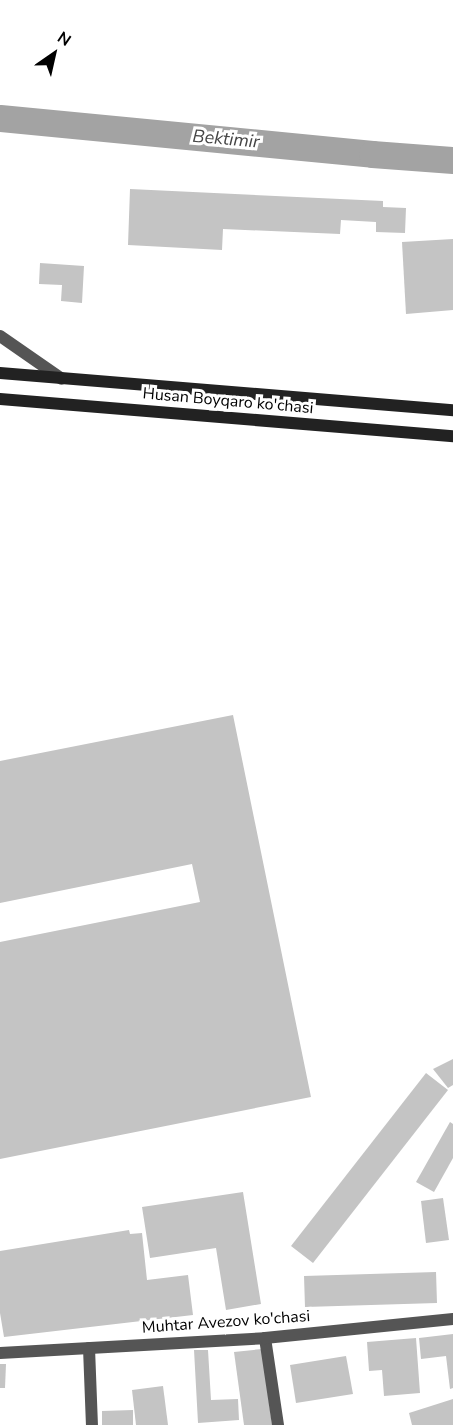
<!DOCTYPE html>
<style>
body{margin:0}
#map{position:relative;width:453px;height:1425px;overflow:hidden;background:#fff;font-family:"Nunito Sans",sans-serif}
div>[style]{position:absolute}
.canal>*{height:27px;margin:-13.5px;padding:0 13.5px;transform-origin:13.5px;border-radius:13.5px;background:#a3a3a3}
.building>*{inset:0;background:#c4c4c4}
.lane>*{height:12px;margin:-6px;padding:0 6px;transform-origin:6px;border-radius:6px;background:#555}
.street>*{height:12px;margin:-6px;padding:0 6px;transform-origin:6px;border-radius:6px;background:#555}
.secondary>*{height:12px;margin:-6px;padding:0 6px;transform-origin:6px;border-radius:6px;background:#222}
span{translate:-50% -50%;white-space:nowrap;text-align:center;line-height:1.15;-webkit-text-stroke:6px #fff;paint-order:stroke}
.street-label{font-size:16px;color:#000}
.water-label{font-size:18px;color:#444;font-style:italic}
.north{position:absolute;left:24px;top:24px;width:60px;height:60px;-webkit-text-stroke:4px #fff;paint-order:stroke;rotate:34deg;font-size:16px;font-weight:700;line-height:24px;text-align:center;color:#000}
.north::after{content:'';display:block;margin:auto;width:21px;height:27px;background:#000;clip-path:polygon(50% 0,100% 100%,50% 72%,0 100%)}
</style>
<div id="map">
<div class="canal">
<i style="left:0;top:118px;width:374px;rotate:5.5deg"></i>
<i style="left:372px;top:154px;width:81px;rotate:4.2deg"></i>
</div>
<div class="building">
<i style="clip-path:polygon(130px 189px,383px 201px,383px 207px,406px 208px,405px 233px,376px 232px,376px 222px,341px 220px,340px 234px,223px 229px,222px 250px,128px 245px)"></i>
<i style="clip-path:polygon(453px 239px,453px 310px,406px 314px,402px 242px)"></i>
<i style="clip-path:polygon(40px 263px,84px 266px,82px 303px,61px 301px,62px 285px,39px 284px)"></i>
<i style="clip-path:polygon(233px 715px,311px 1097px,0 1159px,0 942px,200px 902px,192px 864px,0 903px,0 761px)"></i>
<i style="clip-path:polygon(453px 1059px,453px 1085px,448px 1088px,433px 1069px)"></i>
<i style="clip-path:polygon(426px 1073px,448px 1090px,313px 1263px,291px 1246px)"></i>
<i style="clip-path:polygon(450px 1122px,453px 1124px,453px 1158px,434px 1192px,416px 1182px)"></i>
<i style="clip-path:polygon(243px 1192px,261px 1304px,226px 1310px,216px 1248px,150px 1258px,142px 1207px)"></i>
<i style="clip-path:polygon(443px 1198px,449px 1240px,426px 1243px,421px 1201px)"></i>
<i style="clip-path:polygon(129px 1230px,130px 1234px,142px 1233px,147px 1280px,188px 1275px,193px 1315px,4px 1337px,0 1313px,0 1251px)"></i>
<i style="clip-path:polygon(436px 1272px,437px 1303px,305px 1307px,304px 1276px)"></i>
<i style="clip-path:polygon(453px 1334px,453px 1388px,450px 1389px,446px 1356px,421px 1359px,419px 1338px)"></i>
<i style="clip-path:polygon(416px 1338px,420px 1393px,384px 1396px,382px 1370px,369px 1371px,367px 1342px)"></i>
<i style="clip-path:polygon(262px 1349px,272px 1425px,244px 1425px,234px 1352px)"></i>
<i style="clip-path:polygon(194px 1350px,208px 1350px,211px 1400px,238px 1399px,239px 1420px,198px 1423px)"></i>
<i style="clip-path:polygon(346px 1356px,353px 1394px,296px 1403px,290px 1365px)"></i>
<i style="clip-path:polygon(0 1364px,6px 1364px,5px 1388px,0 1388px)"></i>
<i style="clip-path:polygon(163px 1386px,168px 1425px,136px 1425px,132px 1390px)"></i>
<i style="clip-path:polygon(453px 1399px,453px 1425px,412px 1425px,409px 1413px)"></i>
<i style="clip-path:polygon(133px 1410px,133px 1425px,102px 1425px,102px 1411px)"></i>
</div>
<div class="lane">
<i style="left:0;top:336px;width:75px;rotate:34.7deg"></i>
<i style="left:265px;top:1338px;width:88px;rotate:81.5deg"></i>
<i style="left:89px;top:1348px;width:77px;rotate:87.8deg"></i>
</div>
<div class="street">
<i style="left:0;top:1353px;width:265px;rotate:-3.2deg"></i>
<i style="left:265px;top:1338px;width:189px;rotate:-5.8deg"></i>
</div>
<div class="secondary">
<i style="left:0;top:373px;width:455px;rotate:4.7deg"></i>
<i style="left:0;top:399px;width:455px;rotate:4.7deg"></i>
</div>
<div class="street-label">
<span style="left:228px;top:401px;rotate:5deg">Husan Boyqaro ko'chasi</span>
<span style="left:226px;top:1322px;rotate:-4deg">Muhtar Avezov ko'chasi</span>
</div>
<div class="water-label">
<span style="left:226px;top:139px;rotate:5deg">Bektimir</span>
</div>
<div class="north">N</div>
</div>
